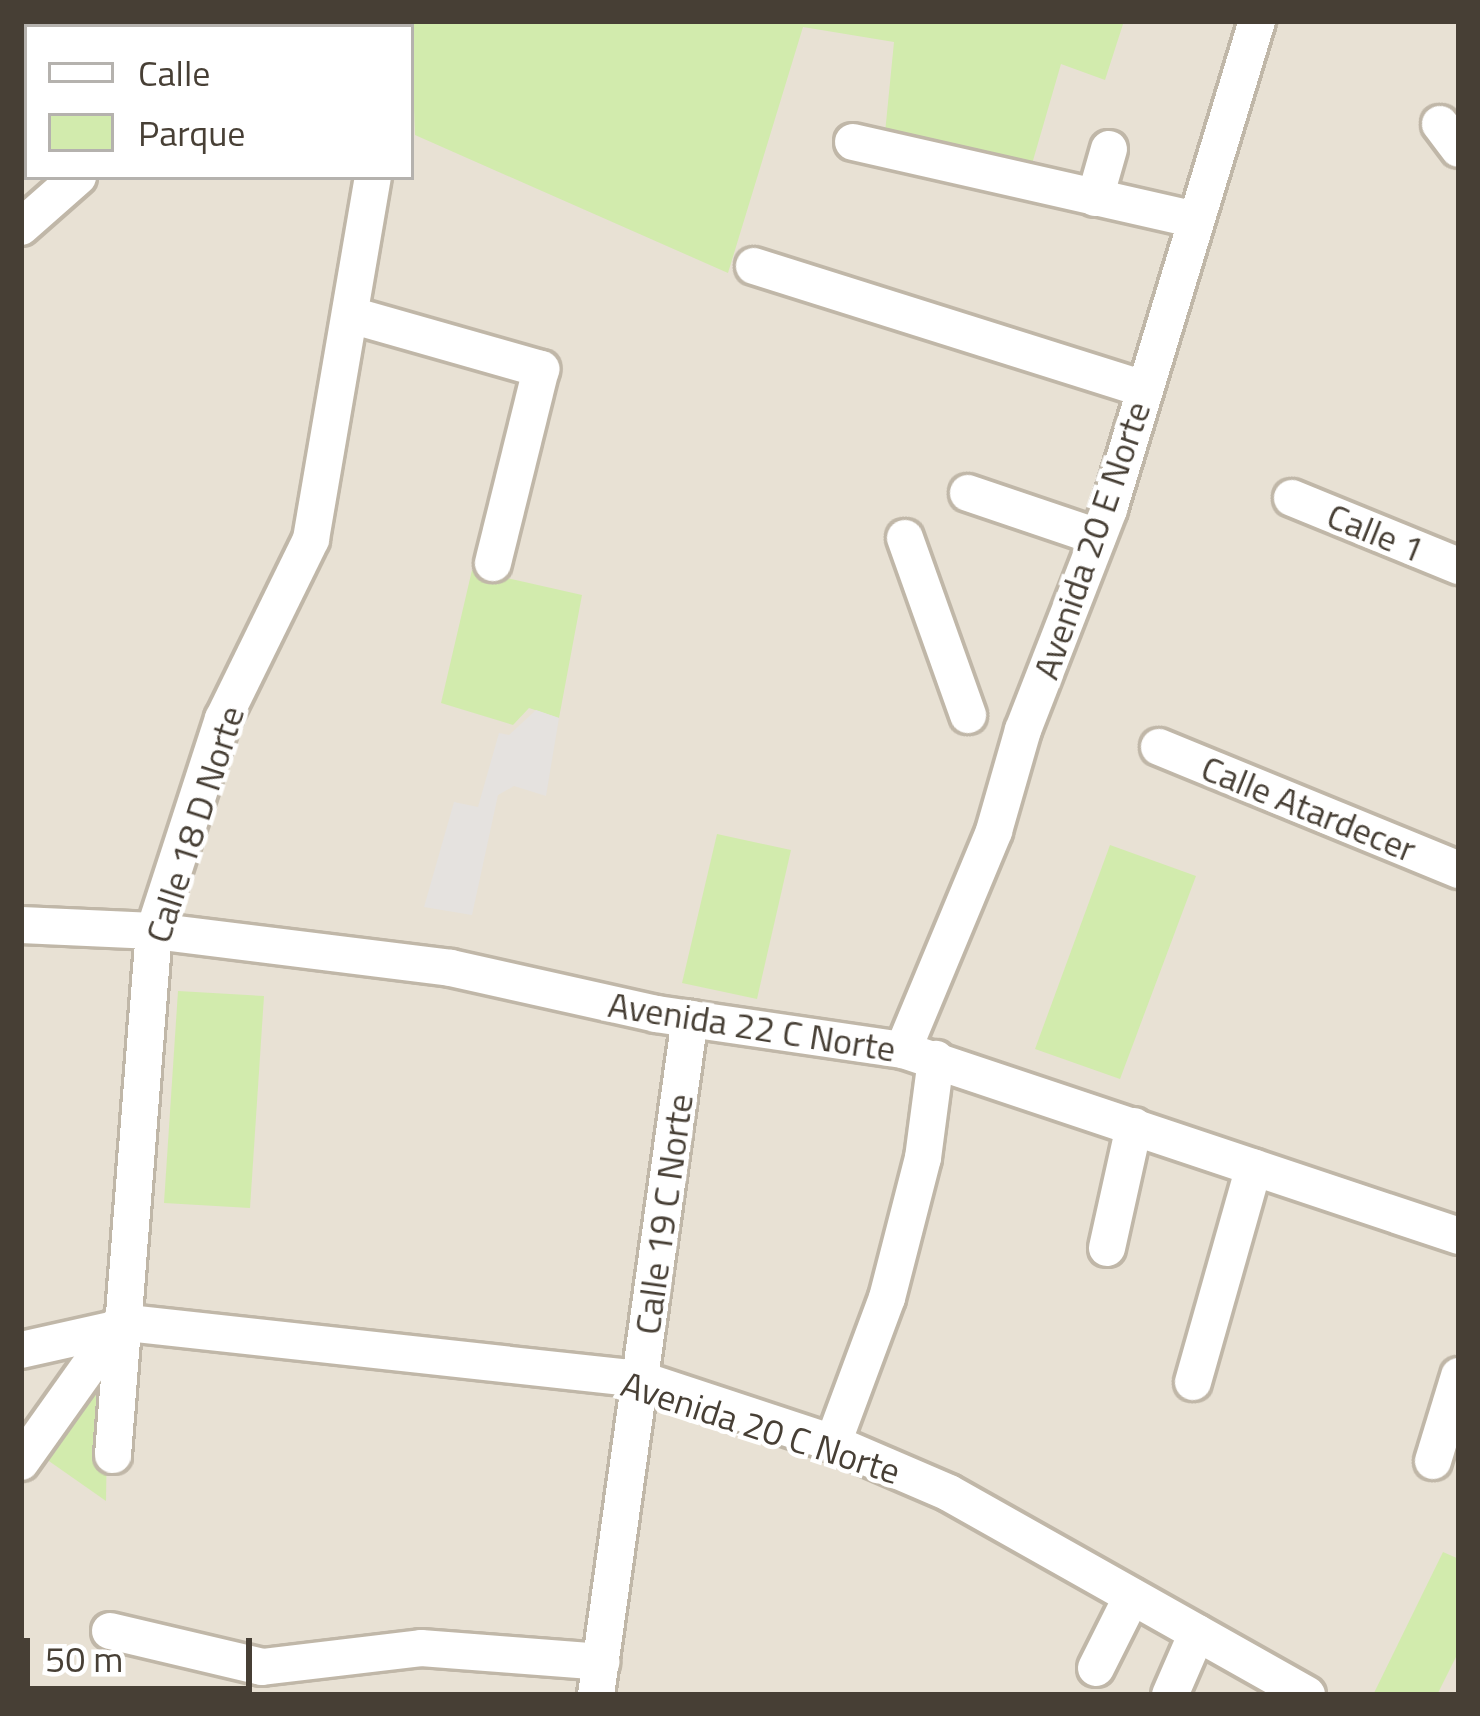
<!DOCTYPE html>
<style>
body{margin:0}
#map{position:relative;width:1480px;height:1716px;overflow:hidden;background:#f4efe6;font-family:"Titillium Web",sans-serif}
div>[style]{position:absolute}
.residential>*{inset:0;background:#e8e1d4}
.green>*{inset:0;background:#d2ebad}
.parking>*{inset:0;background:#e5e2df}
.roads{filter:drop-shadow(3px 0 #c0b7a8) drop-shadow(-3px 0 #c0b7a8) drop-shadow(0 3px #c0b7a8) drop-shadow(0 -3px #c0b7a8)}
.minor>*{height:36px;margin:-18px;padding:0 18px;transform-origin:18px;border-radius:18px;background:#fff}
span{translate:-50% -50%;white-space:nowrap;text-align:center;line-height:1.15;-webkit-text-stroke:9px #fff;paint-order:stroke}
.street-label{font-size:36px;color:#473f35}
.frame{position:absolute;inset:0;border:24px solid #473f35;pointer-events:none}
.legend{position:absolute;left:24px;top:24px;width:390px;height:156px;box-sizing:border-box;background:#fff;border:3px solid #b5b2ae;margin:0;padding:15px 21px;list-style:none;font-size:36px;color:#473f35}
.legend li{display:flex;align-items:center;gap:24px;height:60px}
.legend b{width:60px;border:3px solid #b5b2ae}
.scale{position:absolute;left:24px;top:1638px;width:228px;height:54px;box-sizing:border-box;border:6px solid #473f35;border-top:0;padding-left:15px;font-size:36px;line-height:42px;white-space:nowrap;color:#473f35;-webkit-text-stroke:9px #fff;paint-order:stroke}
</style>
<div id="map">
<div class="residential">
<i style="clip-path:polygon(evenodd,21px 21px,1459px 21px,1459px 1695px,21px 1695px,21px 21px,27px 27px,411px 27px,411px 177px,27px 177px,27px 27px)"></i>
</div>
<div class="green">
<i style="clip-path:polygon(21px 21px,210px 21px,27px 27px,27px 84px)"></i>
<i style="clip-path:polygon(375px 21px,1124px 21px,1105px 80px,1061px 64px,1032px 164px,885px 133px,894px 42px,803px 27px,728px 273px,415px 135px,411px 27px)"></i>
<i style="clip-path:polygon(472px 570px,582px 595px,559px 718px,529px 708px,513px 725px,441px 703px)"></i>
<i style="clip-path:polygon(717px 834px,791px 850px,757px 999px,682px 983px)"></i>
<i style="clip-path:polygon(1110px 845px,1196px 876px,1120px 1079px,1035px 1049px)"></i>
<i style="clip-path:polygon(178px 991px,264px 996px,250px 1208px,164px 1203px)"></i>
<i style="clip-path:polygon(100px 1373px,108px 1376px,106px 1501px,46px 1459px)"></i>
<i style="clip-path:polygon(1443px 1552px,1459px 1559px,1459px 1651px,1437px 1695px,1373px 1695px)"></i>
</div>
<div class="parking">
<i style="clip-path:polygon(536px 710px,559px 718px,546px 796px,514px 786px,498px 795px,472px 915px,424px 907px,454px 802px,478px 807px,499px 733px,509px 735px)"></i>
</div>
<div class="roads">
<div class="minor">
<i style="left:349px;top:21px;width:6px;rotate:72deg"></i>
<i style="left:252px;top:27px;width:9px;rotate:-41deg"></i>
<i style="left:21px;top:102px;width:6px;rotate:9deg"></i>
<i style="left:1440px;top:124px;width:31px;rotate:53deg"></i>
<i style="left:853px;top:142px;width:351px;rotate:12.8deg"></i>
<i style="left:1095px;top:198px;width:51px;rotate:-74.1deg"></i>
<i style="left:21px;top:227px;width:76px;rotate:-41.3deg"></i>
<i style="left:754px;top:266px;width:409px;rotate:17.5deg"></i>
<i style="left:351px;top:315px;width:198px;rotate:15.9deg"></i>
<i style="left:541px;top:369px;width:200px;rotate:103.9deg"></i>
<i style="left:968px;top:493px;width:137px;rotate:18.7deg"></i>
<i style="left:1292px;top:498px;width:180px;rotate:22.2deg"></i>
<i style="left:905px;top:538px;width:188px;rotate:70.4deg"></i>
<i style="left:1159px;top:747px;width:324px;rotate:22.3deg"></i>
<i style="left:21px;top:925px;width:133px;rotate:2.6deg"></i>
<i style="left:154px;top:931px;width:299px;rotate:7.1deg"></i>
<i style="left:451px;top:968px;width:210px;rotate:12.6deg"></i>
<i style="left:656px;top:1014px;width:250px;rotate:8.3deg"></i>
<i style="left:903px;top:1050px;width:586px;rotate:18.5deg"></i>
<i style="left:903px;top:1050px;width:237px;rotate:-67.4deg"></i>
<i style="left:994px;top:831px;width:105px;rotate:-74deg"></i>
<i style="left:1023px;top:730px;width:237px;rotate:-68.7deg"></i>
<i style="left:1109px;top:509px;width:510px;rotate:-73.13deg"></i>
<i style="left:1107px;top:1248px;width:125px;rotate:-77.5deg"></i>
<i style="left:21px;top:1350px;width:119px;rotate:-12.6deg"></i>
<i style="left:137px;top:1324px;width:505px;rotate:6.25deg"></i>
<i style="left:639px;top:1379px;width:204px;rotate:18.3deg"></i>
<i style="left:833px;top:1443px;width:126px;rotate:23.3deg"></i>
<i style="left:949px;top:1493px;width:411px;rotate:29.4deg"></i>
<i style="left:1193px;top:1382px;width:223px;rotate:-74.2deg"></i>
<i style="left:833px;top:1443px;width:155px;rotate:-69.6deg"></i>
<i style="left:887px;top:1298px;width:145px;rotate:-75.6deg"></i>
<i style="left:923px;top:1158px;width:100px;rotate:-82.5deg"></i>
<i style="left:113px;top:1455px;width:526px;rotate:-85.53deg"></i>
<i style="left:154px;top:931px;width:223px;rotate:-72deg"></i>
<i style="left:223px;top:719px;width:200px;rotate:-63.9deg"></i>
<i style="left:311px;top:539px;width:367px;rotate:-80.3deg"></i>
<i style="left:1433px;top:1461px;width:89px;rotate:-73deg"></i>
<i style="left:21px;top:1462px;width:169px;rotate:-54.6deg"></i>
<i style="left:110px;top:1631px;width:156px;rotate:13.3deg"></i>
<i style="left:262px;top:1667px;width:160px;rotate:-6.8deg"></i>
<i style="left:421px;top:1648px;width:181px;rotate:4.4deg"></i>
<i style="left:1096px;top:1668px;width:80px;rotate:-63.4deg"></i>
<i style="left:596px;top:1695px;width:683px;rotate:-82.1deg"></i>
<i style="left:1170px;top:1695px;width:68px;rotate:-66.5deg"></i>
</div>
</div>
<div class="street-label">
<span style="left:1376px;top:532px;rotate:22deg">Calle 1</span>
<span style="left:1091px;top:540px;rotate:-71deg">Avenida 20 E Norte</span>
<span style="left:1309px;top:808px;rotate:22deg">Calle Atardecer</span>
<span style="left:194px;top:824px;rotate:-72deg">Calle 18 D Norte</span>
<span style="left:752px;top:1026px;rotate:9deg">Avenida 22 C Norte</span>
<span style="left:663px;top:1214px;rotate:-82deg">Calle 19 C Norte</span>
<span style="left:761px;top:1427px;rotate:18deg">Avenida 20 C Norte</span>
</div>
<div class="frame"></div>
<ul class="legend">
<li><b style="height:15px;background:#fff"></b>Calle</li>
<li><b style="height:33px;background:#d2ebad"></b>Parque</li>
</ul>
<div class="scale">50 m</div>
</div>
